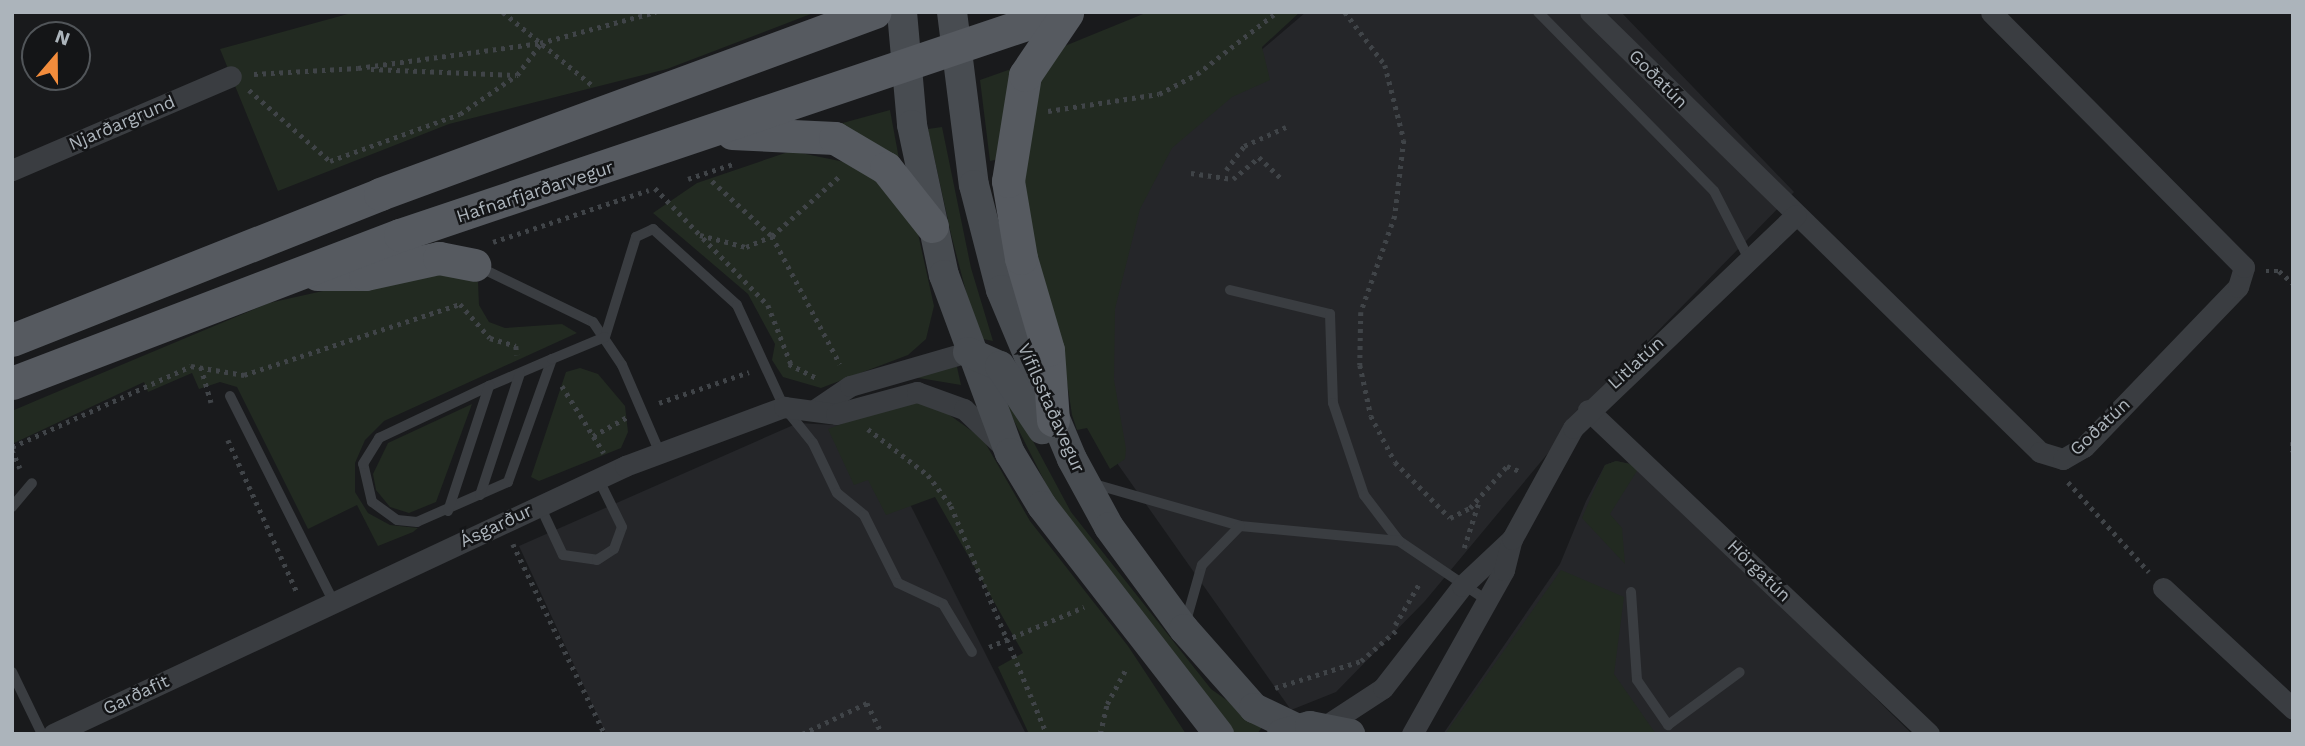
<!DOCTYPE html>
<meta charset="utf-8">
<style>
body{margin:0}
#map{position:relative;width:2305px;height:746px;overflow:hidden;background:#191a1c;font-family:"Work Sans",sans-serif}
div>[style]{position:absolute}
.built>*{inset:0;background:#252629}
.green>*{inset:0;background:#222a21}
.path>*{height:4.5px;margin-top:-2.25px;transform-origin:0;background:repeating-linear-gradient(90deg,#404448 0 3.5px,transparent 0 8.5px)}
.service>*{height:10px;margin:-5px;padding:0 5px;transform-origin:5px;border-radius:5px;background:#3a3d41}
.minor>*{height:21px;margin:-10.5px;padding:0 10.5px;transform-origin:10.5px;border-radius:10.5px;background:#3a3d41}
.secondary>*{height:30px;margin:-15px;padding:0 15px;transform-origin:15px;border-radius:15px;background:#484c51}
.primary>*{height:33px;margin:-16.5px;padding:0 16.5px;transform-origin:16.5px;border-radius:16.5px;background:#565a60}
span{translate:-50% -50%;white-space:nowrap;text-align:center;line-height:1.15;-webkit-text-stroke:5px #141517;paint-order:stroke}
.street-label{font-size:18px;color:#acb4bb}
.frame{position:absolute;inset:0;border:14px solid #acb4bb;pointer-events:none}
.north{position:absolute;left:21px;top:21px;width:70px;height:70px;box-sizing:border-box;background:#141517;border:2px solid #515559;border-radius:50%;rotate:20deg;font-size:19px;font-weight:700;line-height:28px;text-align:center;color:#acb4bb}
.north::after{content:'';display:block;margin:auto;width:24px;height:32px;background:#f28c3c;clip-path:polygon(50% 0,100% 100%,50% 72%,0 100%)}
</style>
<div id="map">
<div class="built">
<i style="clip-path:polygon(1306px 12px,1621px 12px,1794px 192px,1604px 386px,1425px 601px,1336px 692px,1291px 710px,1093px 429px,1091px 357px,1156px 140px)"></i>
<i style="clip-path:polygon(798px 423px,871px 427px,1026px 734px,606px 734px,519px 546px)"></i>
<i style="clip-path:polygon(1616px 461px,1640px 466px,1912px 734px,1443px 734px,1560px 564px,1586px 501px,1605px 465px)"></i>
</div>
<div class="green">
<i style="clip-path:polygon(355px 12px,816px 12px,667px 69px,449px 124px,278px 191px,220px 49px)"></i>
<i style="clip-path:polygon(1148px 12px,1300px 12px,1262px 47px,1270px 80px,1232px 97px,1172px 148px,1140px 209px,1115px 309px,1114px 380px,1126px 449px,1125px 459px,1110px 469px,1087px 428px,1077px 430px,1072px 415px,1064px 362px,1026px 241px,1021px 137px,1050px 52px)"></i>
<i style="clip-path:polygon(1011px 69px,999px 159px,990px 161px,980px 80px)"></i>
<i style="clip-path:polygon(890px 110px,899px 159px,839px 124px)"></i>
<i style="clip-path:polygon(942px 127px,971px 268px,993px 341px,978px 338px,951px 234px,928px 129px)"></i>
<i style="clip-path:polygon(791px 151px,864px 166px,917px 229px,934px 306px,926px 339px,908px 355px,821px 388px,783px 377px,772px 360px,775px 344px,748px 294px,653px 213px,697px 183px)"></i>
<i style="clip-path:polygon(417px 270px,478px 282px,479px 305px,489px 322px,505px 328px,562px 324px,577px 333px,384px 421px,365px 440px,355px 463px,355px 492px,368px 513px,390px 525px,418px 528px,413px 532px,378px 546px,357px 505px,308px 529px,237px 387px,220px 382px,199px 389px,192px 373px,148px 392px,144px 382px,12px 444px,12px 411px,40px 399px,269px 303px)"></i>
<i style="clip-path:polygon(951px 366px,957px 367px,961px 385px,913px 377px)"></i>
<i style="clip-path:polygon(580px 368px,598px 374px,625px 406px,628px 432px,621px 448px,539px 481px,531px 477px,566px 372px)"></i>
<i style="clip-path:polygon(1006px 391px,1071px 512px,1211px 689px,1263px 726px,1257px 734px,1229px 734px,1054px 500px,1000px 393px)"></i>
<i style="clip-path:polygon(906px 400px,937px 406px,983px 439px,1030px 521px,1128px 646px,1186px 734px,1029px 734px,998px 667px,1023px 653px,935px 497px,886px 515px,868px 480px,854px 485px,828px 429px)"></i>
<i style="clip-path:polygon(472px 404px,436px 502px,409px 513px,390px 507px,376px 490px,373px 474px,388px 443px)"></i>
<i style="clip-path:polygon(1616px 461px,1640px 466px,1610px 514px,1622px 528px,1625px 564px,1582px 518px,1605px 465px)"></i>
<i style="clip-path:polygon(1561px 570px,1624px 597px,1614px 674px,1656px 734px,1445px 734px)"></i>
</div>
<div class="path">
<i style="left:503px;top:12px;width:115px;rotate:39.4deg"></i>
<i style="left:1345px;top:12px;width:66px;rotate:53deg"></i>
<i style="left:1385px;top:65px;width:77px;rotate:75.8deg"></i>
<i style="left:1404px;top:140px;width:77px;rotate:96.8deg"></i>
<i style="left:1395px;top:216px;width:102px;rotate:109.5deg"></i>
<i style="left:1361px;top:312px;width:53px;rotate:91.1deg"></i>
<i style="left:1360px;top:365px;width:52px;rotate:77.8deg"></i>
<i style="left:1371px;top:416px;width:52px;rotate:62.4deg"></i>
<i style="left:1395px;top:462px;width:78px;rotate:45.5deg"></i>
<i style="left:1450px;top:518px;width:22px;rotate:-27deg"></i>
<i style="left:1470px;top:508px;width:56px;rotate:-48.6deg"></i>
<i style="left:1507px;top:466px;width:16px;rotate:22deg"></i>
<i style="left:371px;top:69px;width:145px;rotate:2.4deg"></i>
<i style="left:254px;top:74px;width:104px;rotate:-3.3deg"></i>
<i style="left:358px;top:68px;width:184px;rotate:-7.8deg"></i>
<i style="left:540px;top:43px;width:120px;rotate:-15deg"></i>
<i style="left:249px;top:90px;width:108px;rotate:41.2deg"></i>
<i style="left:330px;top:161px;width:138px;rotate:-19.9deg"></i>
<i style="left:460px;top:114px;width:69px;rotate:-34.4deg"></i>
<i style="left:517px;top:75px;width:39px;rotate:-53deg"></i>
<i style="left:1048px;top:111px;width:112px;rotate:-8.7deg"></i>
<i style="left:1159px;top:94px;width:43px;rotate:-27.8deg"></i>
<i style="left:1197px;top:74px;width:101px;rotate:-37.8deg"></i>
<i style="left:1226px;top:170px;width:30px;rotate:-53deg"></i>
<i style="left:1244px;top:146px;width:46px;rotate:-24.3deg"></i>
<i style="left:1191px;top:173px;width:42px;rotate:8.1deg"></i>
<i style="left:1233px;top:179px;width:34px;rotate:-40deg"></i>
<i style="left:1259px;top:157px;width:30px;rotate:44deg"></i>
<i style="left:688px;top:179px;width:47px;rotate:-18.4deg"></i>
<i style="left:712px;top:181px;width:81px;rotate:42.5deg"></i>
<i style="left:772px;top:236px;width:145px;rotate:62deg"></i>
<i style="left:655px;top:188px;width:65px;rotate:46.2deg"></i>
<i style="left:700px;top:235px;width:48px;rotate:14.6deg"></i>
<i style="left:746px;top:247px;width:28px;rotate:-23deg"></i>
<i style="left:772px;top:236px;width:92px;rotate:-41.5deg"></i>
<i style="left:703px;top:238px;width:93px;rotate:45.9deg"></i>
<i style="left:768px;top:305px;width:63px;rotate:68.7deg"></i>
<i style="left:493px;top:242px;width:164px;rotate:-18.4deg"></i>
<i style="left:2266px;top:271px;width:13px"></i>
<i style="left:2279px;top:271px;width:18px;rotate:41deg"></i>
<i style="left:789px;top:364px;width:31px;rotate:27deg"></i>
<i style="left:201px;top:367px;width:37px;rotate:74deg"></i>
<i style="left:562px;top:386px;width:79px;rotate:57.9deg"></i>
<i style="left:659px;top:403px;width:95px;rotate:-19deg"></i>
<i style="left:868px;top:429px;width:76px;rotate:37.5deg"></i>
<i style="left:928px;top:475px;width:39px;rotate:53deg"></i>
<i style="left:951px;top:506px;width:247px;rotate:67.2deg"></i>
<i style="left:593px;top:436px;width:38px;rotate:-29deg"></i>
<i style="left:228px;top:440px;width:169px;rotate:65.6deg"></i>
<i style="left:2293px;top:442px;width:10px;rotate:90deg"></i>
<i style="left:12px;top:447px;width:196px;rotate:-24.3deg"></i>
<i style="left:191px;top:366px;width:54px;rotate:9.6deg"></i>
<i style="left:244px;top:375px;width:227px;rotate:-18.2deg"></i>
<i style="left:460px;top:304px;width:45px;rotate:48.6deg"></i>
<i style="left:490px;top:338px;width:27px;rotate:17deg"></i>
<i style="left:516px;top:346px;width:9px;rotate:84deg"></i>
<i style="left:12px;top:450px;width:20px;rotate:66deg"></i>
<i style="left:2068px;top:482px;width:121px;rotate:48deg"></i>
<i style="left:513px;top:544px;width:211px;rotate:64.2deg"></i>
<i style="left:1464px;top:548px;width:49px;rotate:-72.3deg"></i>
<i style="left:1395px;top:625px;width:48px;rotate:-59.7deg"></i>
<i style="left:989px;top:647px;width:103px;rotate:-22.8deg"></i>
<i style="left:1275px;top:688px;width:90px;rotate:-17.4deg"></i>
<i style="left:1361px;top:661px;width:50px;rotate:-41deg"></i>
<i style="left:802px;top:734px;width:72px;rotate:-25.5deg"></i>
<i style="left:867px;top:703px;width:34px;rotate:64deg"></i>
<i style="left:1100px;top:734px;width:31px;rotate:-77deg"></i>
<i style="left:1107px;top:704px;width:42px;rotate:-61.6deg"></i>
</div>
<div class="service">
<i style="left:1538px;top:12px;width:251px;rotate:45.5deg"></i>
<i style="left:1714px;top:191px;width:79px;rotate:62.8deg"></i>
<i style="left:477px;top:266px;width:129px;rotate:25.8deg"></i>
<i style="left:593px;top:322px;width:52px;rotate:56deg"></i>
<i style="left:622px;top:365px;width:94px;rotate:66.7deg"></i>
<i style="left:1230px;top:290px;width:103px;rotate:13.5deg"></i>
<i style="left:1330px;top:314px;width:89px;rotate:88.1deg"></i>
<i style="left:1333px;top:403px;width:97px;rotate:71.4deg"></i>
<i style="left:1364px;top:495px;width:58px;rotate:52.7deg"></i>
<i style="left:1399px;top:541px;width:107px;rotate:34deg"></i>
<i style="left:605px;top:337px;width:105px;rotate:-72.8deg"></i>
<i style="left:636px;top:237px;width:19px;rotate:-25deg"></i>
<i style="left:653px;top:229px;width:113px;rotate:42.1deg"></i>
<i style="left:737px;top:305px;width:112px;rotate:65.3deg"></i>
<i style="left:784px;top:407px;width:46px;rotate:51.1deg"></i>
<i style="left:813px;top:443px;width:55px;rotate:64.4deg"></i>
<i style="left:837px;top:493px;width:35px;rotate:39deg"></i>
<i style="left:864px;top:515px;width:76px;rotate:63.4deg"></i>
<i style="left:898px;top:583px;width:50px;rotate:25deg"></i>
<i style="left:943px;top:604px;width:56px;rotate:58.9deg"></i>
<i style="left:552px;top:359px;width:131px;rotate:109.7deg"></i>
<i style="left:508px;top:482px;width:99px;rotate:156.3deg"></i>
<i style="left:417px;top:522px;width:20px;rotate:-174deg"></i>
<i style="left:397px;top:520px;width:31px;rotate:-144deg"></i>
<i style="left:372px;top:502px;width:39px;rotate:-103deg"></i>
<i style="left:363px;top:464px;width:31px;rotate:-58deg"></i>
<i style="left:379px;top:438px;width:122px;rotate:-25.3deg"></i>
<i style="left:489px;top:386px;width:69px;rotate:-23.2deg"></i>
<i style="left:552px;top:359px;width:57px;rotate:-22.5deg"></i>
<i style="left:230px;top:396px;width:229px;rotate:63.3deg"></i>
<i style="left:1094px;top:484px;width:152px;rotate:16deg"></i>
<i style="left:1240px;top:526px;width:160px;rotate:5.4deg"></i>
<i style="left:480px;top:495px;width:128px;rotate:-71.8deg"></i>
<i style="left:540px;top:506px;width:54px;rotate:64.9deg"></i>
<i style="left:563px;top:555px;width:34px;rotate:8deg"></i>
<i style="left:597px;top:560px;width:20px;rotate:-33deg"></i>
<i style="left:614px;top:549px;width:23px;rotate:-70deg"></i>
<i style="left:622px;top:527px;width:55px;rotate:-116.1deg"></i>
<i style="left:12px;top:507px;width:31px;rotate:-50deg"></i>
<i style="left:448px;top:511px;width:132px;rotate:-71.8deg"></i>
<i style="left:1631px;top:592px;width:88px;rotate:86.1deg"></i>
<i style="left:1637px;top:680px;width:55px;rotate:55.4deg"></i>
<i style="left:1668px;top:725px;width:89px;rotate:-36.4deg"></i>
<i style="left:1186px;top:621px;width:58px;rotate:-74.1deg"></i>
<i style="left:1202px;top:565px;width:54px;rotate:-45.7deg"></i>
<i style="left:12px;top:672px;width:69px;rotate:64.2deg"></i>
</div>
<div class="minor">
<i style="left:1590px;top:12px;width:629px;rotate:44.36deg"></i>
<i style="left:2040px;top:452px;width:24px;rotate:17deg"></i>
<i style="left:2063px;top:459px;width:24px;rotate:-30deg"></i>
<i style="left:2084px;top:447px;width:222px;rotate:-46.1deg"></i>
<i style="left:2238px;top:287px;width:21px;rotate:-73deg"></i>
<i style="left:2244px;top:267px;width:359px;rotate:-134.8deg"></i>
<i style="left:12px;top:170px;width:238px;rotate:-23.2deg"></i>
<i style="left:816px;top:409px;width:41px;rotate:-34.1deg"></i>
<i style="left:850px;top:386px;width:123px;rotate:-16.1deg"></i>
<i style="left:1588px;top:410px;width:470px;rotate:43.5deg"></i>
<i style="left:2163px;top:588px;width:178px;rotate:42.9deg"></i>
<i style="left:1325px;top:726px;width:69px;rotate:-33.2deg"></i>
<i style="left:1383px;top:688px;width:129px;rotate:-52.2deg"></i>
<i style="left:1462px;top:586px;width:69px;rotate:-43.2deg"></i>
<i style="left:53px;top:734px;width:632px;rotate:-25.1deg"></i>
<i style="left:625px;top:466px;width:170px;rotate:-20.4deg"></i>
<i style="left:784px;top:407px;width:52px;rotate:7.7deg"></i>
<i style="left:836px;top:414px;width:84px;rotate:-15.2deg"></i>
<i style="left:917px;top:392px;width:50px;rotate:19.9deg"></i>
<i style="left:964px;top:409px;width:52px;rotate:43.5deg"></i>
<i style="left:1412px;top:734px;width:188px;rotate:-60.7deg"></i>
<i style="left:1504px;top:570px;width:32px;rotate:-76deg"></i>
<i style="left:1512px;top:539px;width:127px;rotate:-61.2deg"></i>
<i style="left:1573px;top:428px;width:308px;rotate:-43.7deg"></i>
</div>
<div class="secondary">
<i style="left:902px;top:12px;width:113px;rotate:84.9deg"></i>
<i style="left:912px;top:125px;width:153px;rotate:78deg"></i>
<i style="left:944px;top:275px;width:190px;rotate:69.7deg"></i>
<i style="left:1010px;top:453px;width:62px;rotate:58.9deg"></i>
<i style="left:1042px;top:506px;width:289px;rotate:52.2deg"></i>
<i style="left:952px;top:12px;width:174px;rotate:82.8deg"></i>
<i style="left:974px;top:185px;width:108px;rotate:75.6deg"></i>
<i style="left:1001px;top:290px;width:183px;rotate:67.2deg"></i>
<i style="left:1072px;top:459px;width:77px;rotate:61.4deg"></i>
<i style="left:1109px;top:527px;width:127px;rotate:53.7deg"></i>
<i style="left:1184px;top:629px;width:106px;rotate:48.5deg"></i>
<i style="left:1254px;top:708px;width:47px;rotate:25.5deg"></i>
<i style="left:968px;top:352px;width:35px;rotate:24deg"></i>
<i style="left:1000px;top:366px;width:76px;rotate:56.3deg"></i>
<i style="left:1282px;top:734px;width:29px;rotate:-16deg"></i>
<i style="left:1310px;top:726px;width:41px;rotate:11.3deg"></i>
</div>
<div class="primary">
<i style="left:732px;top:133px;width:103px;rotate:2.8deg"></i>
<i style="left:835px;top:138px;width:59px;rotate:30.5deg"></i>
<i style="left:886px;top:168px;width:74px;rotate:51.6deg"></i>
<i style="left:317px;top:274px;width:48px"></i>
<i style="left:365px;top:274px;width:76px;rotate:-12.2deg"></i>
<i style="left:439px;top:258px;width:36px;rotate:11deg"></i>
<i style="left:12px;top:340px;width:396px;rotate:-21.6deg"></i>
<i style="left:380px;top:194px;width:527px;rotate:-20.19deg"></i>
<i style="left:12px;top:383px;width:415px;rotate:-20.9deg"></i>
<i style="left:400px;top:235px;width:699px;rotate:-18.62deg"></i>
<i style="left:1053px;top:420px;width:70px;rotate:-94.1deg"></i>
<i style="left:1048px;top:350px;width:96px;rotate:-106.4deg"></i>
<i style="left:1021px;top:258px;width:78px;rotate:-99.6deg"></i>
<i style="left:1008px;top:181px;width:107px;rotate:-80.9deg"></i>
<i style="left:1025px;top:75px;width:75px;rotate:-55.9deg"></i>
</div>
<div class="street-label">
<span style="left:1658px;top:79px;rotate:45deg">Goðatún</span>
<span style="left:122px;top:123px;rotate:-23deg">Njarðargrund</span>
<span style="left:535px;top:192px;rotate:-18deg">Hafnarfjarðarvegur</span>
<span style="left:1636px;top:363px;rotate:-42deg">Litlatún</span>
<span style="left:1051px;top:408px;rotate:66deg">Vífilsstaðavegur</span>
<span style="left:2100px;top:427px;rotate:-43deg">Goðatún</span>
<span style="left:496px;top:526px;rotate:-25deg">Ásgarður</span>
<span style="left:1759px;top:571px;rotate:44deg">Hörgatún</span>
<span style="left:136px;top:695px;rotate:-25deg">Garðafit</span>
</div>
<div class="frame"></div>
<div class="north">N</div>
</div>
